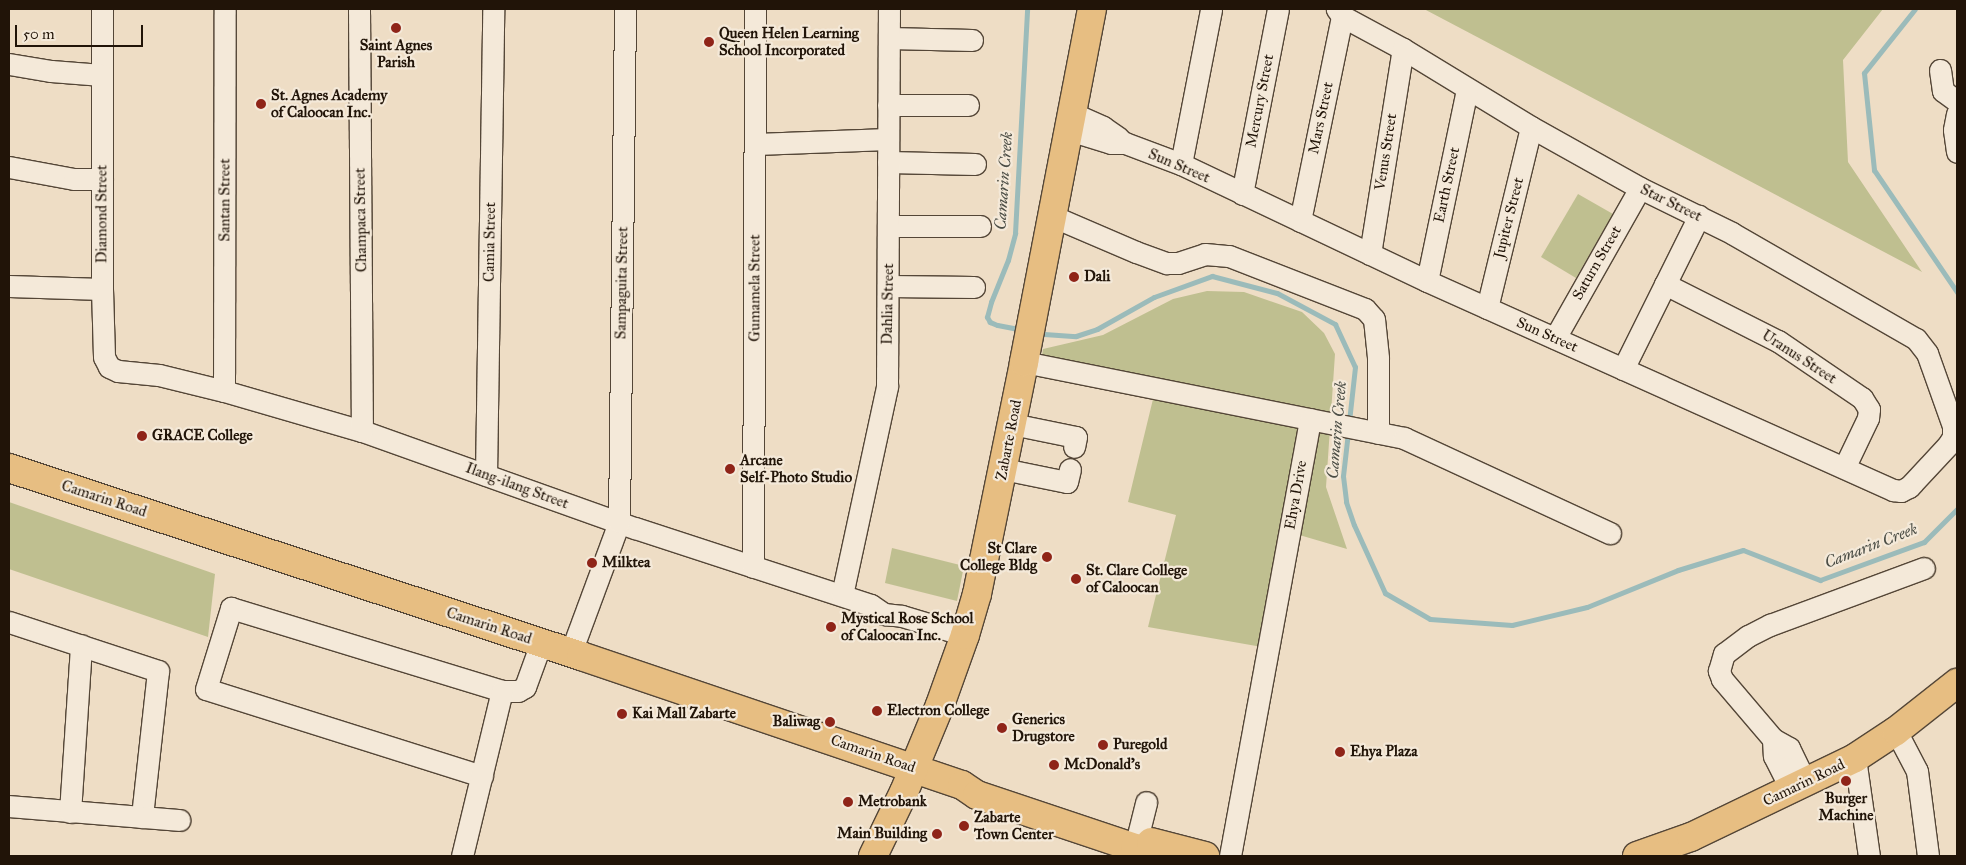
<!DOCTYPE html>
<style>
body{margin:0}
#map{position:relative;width:1966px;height:865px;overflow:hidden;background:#eeddc5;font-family:"IM FELL Great Primer",serif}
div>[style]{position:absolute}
.green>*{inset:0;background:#bfbf90}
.stream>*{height:5px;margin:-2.5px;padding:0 2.5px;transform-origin:2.5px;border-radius:2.5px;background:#9bbbba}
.roads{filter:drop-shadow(1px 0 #544637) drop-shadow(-1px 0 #544637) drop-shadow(0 1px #544637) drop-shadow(0 -1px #544637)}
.minor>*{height:21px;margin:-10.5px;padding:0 10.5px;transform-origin:10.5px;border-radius:10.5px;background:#f4e9d9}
.major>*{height:28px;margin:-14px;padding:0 14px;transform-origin:14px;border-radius:14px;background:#e7be82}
.dots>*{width:14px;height:14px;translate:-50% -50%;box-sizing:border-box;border:2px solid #f4e9d9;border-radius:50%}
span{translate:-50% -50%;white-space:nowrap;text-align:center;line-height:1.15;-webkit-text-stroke:4.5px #f4e9d9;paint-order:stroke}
.poi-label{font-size:15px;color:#211408;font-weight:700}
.left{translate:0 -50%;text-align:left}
.right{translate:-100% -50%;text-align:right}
.street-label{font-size:15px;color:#211408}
.water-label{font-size:16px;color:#4c4e46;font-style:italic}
.frame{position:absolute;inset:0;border:10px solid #211408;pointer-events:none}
.scale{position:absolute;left:15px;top:25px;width:128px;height:22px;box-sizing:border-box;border:2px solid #211408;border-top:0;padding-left:6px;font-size:15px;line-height:18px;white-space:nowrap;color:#211408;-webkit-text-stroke:4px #f4e9d9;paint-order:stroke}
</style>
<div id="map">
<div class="green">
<i style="clip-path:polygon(1424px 9px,1883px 9px,1843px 60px,1848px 162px,1922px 272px)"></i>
<i style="clip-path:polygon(1578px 194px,1613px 214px,1576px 278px,1541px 257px)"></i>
<i style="clip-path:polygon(1207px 291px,1244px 292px,1302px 312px,1324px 333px,1335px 354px,1326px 487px,1347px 549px,1296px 534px,1273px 649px,1148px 627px,1176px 515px,1128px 502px,1154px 395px,1040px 371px,1043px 349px,1103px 335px,1173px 299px)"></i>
<i style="clip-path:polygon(9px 502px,215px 574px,208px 637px,9px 569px)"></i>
<i style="clip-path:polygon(892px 548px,964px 566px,957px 601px,885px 583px)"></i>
</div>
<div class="stream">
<i style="left:1915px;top:9px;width:82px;rotate:128.6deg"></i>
<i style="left:1864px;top:73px;width:98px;rotate:84.1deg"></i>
<i style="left:1874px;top:170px;width:148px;rotate:55.8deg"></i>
<i style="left:1018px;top:329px;width:21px;rotate:-169deg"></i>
<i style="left:997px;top:325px;width:8px;rotate:-157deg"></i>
<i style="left:990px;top:322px;width:6px;rotate:-121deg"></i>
<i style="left:987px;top:317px;width:16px;rotate:-75deg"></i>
<i style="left:991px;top:302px;width:45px;rotate:-68deg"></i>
<i style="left:1008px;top:260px;width:28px;rotate:-75deg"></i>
<i style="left:1015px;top:233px;width:224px;rotate:-86.9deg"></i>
<i style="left:1044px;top:334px;width:32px;rotate:4deg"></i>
<i style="left:1076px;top:336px;width:22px;rotate:-18deg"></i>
<i style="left:1097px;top:329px;width:65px;rotate:-29.3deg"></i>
<i style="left:1154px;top:297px;width:62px;rotate:-19.9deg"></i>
<i style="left:1212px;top:276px;width:67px;rotate:14.7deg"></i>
<i style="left:1277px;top:293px;width:66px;rotate:28.1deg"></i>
<i style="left:1335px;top:324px;width:47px;rotate:65.1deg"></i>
<i style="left:1355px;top:367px;width:54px;rotate:96.3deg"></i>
<i style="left:1348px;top:432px;width:44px;rotate:96.5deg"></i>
<i style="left:1343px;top:476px;width:26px;rotate:83deg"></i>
<i style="left:1346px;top:502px;width:24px;rotate:71deg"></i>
<i style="left:1354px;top:525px;width:75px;rotate:65.5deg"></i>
<i style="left:1385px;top:593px;width:52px;rotate:30deg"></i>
<i style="left:1430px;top:619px;width:82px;rotate:4.2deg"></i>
<i style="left:1512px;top:625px;width:77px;rotate:-13.5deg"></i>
<i style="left:1587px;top:607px;width:98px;rotate:-22.1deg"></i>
<i style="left:1678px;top:570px;width:68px;rotate:-17.1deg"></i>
<i style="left:1743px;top:550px;width:83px;rotate:21.3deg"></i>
<i style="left:1820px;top:580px;width:111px;rotate:-20.1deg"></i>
<i style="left:1924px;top:542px;width:47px;rotate:-45deg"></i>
</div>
<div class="roads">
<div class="minor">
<i style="left:102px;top:9px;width:280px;rotate:90deg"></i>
<i style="left:102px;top:289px;width:68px;rotate:88.3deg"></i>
<i style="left:104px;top:357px;width:11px;rotate:63deg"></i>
<i style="left:109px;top:367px;width:10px;rotate:24deg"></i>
<i style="left:118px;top:371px;width:41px;rotate:5.6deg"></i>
<i style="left:159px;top:375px;width:67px;rotate:13.8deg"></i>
<i style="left:224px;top:391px;width:144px;rotate:16.2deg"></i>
<i style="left:362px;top:431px;width:290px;rotate:19.6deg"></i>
<i style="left:635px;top:528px;width:248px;rotate:18.1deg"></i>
<i style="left:871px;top:605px;width:16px;rotate:35deg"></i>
<i style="left:884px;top:614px;width:18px;rotate:6deg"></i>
<i style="left:902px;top:616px;width:66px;rotate:16.8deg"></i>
<i style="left:359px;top:9px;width:422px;rotate:89.6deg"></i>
<i style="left:889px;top:38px;width:83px;rotate:1.4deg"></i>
<i style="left:9px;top:64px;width:43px;rotate:9.5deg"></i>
<i style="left:51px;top:71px;width:51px;rotate:4.5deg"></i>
<i style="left:1940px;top:70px;width:21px;rotate:82deg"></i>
<i style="left:1943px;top:91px;width:17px;rotate:36deg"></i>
<i style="left:888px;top:105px;width:80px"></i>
<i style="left:1072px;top:113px;width:34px;rotate:24deg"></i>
<i style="left:1103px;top:127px;width:19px;rotate:35deg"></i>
<i style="left:1957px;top:114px;width:16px;rotate:101deg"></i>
<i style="left:1954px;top:130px;width:22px;rotate:82deg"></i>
<i style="left:1069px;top:130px;width:44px;rotate:17.2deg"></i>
<i style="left:1111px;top:143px;width:14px"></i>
<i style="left:1125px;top:143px;width:60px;rotate:20.6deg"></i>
<i style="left:1181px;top:164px;width:272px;rotate:25.4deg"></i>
<i style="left:1427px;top:281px;width:511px;rotate:24.16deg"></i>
<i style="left:1893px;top:490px;width:8px;rotate:7deg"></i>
<i style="left:1901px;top:491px;width:9px;rotate:-27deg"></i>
<i style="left:1909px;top:487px;width:57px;rotate:-47.1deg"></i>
<i style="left:1948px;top:445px;width:9px;rotate:-58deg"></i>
<i style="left:1953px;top:437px;width:11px;rotate:-90deg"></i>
<i style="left:1953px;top:426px;width:77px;rotate:-109.6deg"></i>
<i style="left:1927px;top:353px;width:18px;rotate:-128deg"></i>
<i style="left:1916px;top:339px;width:212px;rotate:-150.1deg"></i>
<i style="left:1732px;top:233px;width:102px;rotate:-153.9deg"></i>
<i style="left:1640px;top:188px;width:125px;rotate:-150.8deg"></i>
<i style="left:1531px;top:127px;width:150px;rotate:-148.6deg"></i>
<i style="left:1403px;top:49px;width:69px;rotate:-151.6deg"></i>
<i style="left:1342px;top:16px;width:9px;rotate:-126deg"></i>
<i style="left:756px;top:144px;width:132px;rotate:-2.2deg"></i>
<i style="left:888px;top:162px;width:87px;rotate:1.3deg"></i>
<i style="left:1181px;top:164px;width:158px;rotate:-79deg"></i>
<i style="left:9px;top:167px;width:66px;rotate:10.5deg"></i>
<i style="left:74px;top:179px;width:28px"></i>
<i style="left:1242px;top:194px;width:188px;rotate:-79deg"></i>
<i style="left:1052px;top:216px;width:91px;rotate:23.2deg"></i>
<i style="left:1136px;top:252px;width:33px;rotate:20deg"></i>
<i style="left:1167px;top:263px;width:11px"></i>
<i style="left:1178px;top:263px;width:28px;rotate:-18deg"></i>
<i style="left:1205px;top:254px;width:24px;rotate:5deg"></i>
<i style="left:1229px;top:256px;width:146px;rotate:21.3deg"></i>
<i style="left:1365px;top:309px;width:13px;rotate:48deg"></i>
<i style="left:1374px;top:319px;width:39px;rotate:84deg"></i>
<i style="left:1378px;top:358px;width:75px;rotate:90deg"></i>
<i style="left:1300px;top:221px;width:209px;rotate:-78.4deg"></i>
<i style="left:889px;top:226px;width:91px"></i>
<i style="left:1370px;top:254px;width:208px;rotate:-80.9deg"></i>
<i style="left:1427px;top:281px;width:196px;rotate:-78.2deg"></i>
<i style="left:1665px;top:284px;width:127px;rotate:26.8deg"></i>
<i style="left:1778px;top:341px;width:102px;rotate:34.2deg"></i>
<i style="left:1862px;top:398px;width:13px;rotate:58deg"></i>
<i style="left:1869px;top:409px;width:9px;rotate:96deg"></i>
<i style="left:1868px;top:418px;width:55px;rotate:115.6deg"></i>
<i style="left:9px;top:286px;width:93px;rotate:1.8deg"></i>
<i style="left:888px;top:286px;width:86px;rotate:0.7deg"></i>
<i style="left:1487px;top:308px;width:186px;rotate:-76.3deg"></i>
<i style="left:1555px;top:338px;width:172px;rotate:-60.5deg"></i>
<i style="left:1024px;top:362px;width:388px;rotate:11.3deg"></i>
<i style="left:1404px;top:438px;width:227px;rotate:24.8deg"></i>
<i style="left:1623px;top:369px;width:171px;rotate:-63.6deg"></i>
<i style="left:224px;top:391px;width:382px;rotate:-89.9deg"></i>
<i style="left:1012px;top:424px;width:65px;rotate:11.5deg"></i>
<i style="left:1076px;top:437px;width:10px;rotate:101deg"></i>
<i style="left:1003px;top:469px;width:65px;rotate:11.5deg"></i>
<i style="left:1067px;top:482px;width:13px;rotate:-77deg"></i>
<i style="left:486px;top:475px;width:466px;rotate:-89.1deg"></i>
<i style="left:753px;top:567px;width:558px;rotate:-89.79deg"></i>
<i style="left:842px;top:595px;width:214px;rotate:-77.8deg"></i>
<i style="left:887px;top:386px;width:377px;rotate:-89.7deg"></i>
<i style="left:9px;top:622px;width:157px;rotate:18.2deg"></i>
<i style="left:158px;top:671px;width:147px;rotate:96.3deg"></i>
<i style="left:571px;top:652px;width:139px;rotate:-69.7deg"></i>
<i style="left:619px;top:522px;width:513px;rotate:-89.33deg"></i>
<i style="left:1896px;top:731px;width:45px;rotate:62.3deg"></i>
<i style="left:1917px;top:771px;width:86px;rotate:82.6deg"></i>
<i style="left:1773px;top:739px;width:17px;rotate:87deg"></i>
<i style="left:1774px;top:756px;width:38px;rotate:63deg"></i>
<i style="left:1855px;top:758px;width:99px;rotate:81.9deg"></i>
<i style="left:482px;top:776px;width:289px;rotate:-162.5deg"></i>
<i style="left:206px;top:689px;width:85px;rotate:-72.8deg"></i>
<i style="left:231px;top:608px;width:283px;rotate:17deg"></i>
<i style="left:502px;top:691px;width:16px"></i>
<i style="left:518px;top:691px;width:8px;rotate:-30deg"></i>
<i style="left:525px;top:687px;width:47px;rotate:-70deg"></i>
<i style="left:1806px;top:783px;width:39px;rotate:-116deg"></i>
<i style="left:1789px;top:748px;width:18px;rotate:-151deg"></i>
<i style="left:1773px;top:739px;width:79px;rotate:-130.4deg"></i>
<i style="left:1722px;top:679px;width:9px;rotate:-111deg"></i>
<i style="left:1719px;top:671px;width:18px;rotate:-74deg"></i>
<i style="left:1724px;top:654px;width:30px;rotate:-37deg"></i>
<i style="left:1748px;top:636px;width:25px;rotate:-27deg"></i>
<i style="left:1770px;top:625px;width:164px;rotate:-20.3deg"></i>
<i style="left:9px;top:806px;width:171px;rotate:4.7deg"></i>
<i style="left:70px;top:812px;width:167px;rotate:-86.2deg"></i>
<i style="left:1137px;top:839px;width:38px;rotate:-76deg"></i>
<i style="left:462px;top:856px;width:170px;rotate:-76.4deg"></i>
<i style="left:1230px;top:856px;width:444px;rotate:-79.6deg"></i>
</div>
<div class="major">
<i style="left:9px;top:468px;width:602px;rotate:18.19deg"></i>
<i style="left:581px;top:656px;width:402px;rotate:18.7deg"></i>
<i style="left:962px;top:785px;width:18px;rotate:34deg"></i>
<i style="left:977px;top:795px;width:167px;rotate:18.5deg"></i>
<i style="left:1135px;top:848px;width:34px;rotate:14deg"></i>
<i style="left:1151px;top:842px;width:56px;rotate:14.5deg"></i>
<i style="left:873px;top:856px;width:71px;rotate:-64.2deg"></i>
<i style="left:904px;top:792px;width:94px;rotate:-67.5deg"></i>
<i style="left:940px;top:705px;width:74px;rotate:-70.3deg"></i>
<i style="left:965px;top:635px;width:43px;rotate:-73.7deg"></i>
<i style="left:977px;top:594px;width:237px;rotate:-78.5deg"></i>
<i style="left:1024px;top:362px;width:359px;rotate:-79.1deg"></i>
<i style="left:1637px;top:856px;width:57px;rotate:-19.4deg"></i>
<i style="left:1691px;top:837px;width:182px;rotate:-25.7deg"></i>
<i style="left:1855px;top:758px;width:49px;rotate:-33.4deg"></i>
<i style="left:1896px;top:731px;width:78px;rotate:-38.2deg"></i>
</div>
</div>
<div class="dots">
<i style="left:396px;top:28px;background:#8f2418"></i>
<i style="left:709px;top:42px;background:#8f2418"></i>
<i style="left:261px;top:104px;background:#8f2418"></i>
<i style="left:1074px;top:277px;background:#8f2418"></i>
<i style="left:142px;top:436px;background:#8f2418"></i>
<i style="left:730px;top:469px;background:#8f2418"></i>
<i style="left:1047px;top:557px;background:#8f2418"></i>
<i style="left:592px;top:563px;background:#8f2418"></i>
<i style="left:1076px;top:579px;background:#8f2418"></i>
<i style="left:831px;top:627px;background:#8f2418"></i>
<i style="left:877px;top:711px;background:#8f2418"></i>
<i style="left:622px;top:714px;background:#8f2418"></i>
<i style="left:830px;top:722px;background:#8f2418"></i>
<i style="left:1002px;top:728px;background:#8f2418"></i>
<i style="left:1103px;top:745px;background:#8f2418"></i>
<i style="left:1340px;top:752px;background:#8f2418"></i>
<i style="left:1054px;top:765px;background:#8f2418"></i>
<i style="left:1846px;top:781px;background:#8f2418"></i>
<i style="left:848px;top:802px;background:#8f2418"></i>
<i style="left:964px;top:826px;background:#8f2418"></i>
<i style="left:937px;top:834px;background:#8f2418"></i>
</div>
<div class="poi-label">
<span class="left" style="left:719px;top:42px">Queen Helen Learning<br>School Incorporated</span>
<span style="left:396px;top:54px">Saint Agnes<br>Parish</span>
<span class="left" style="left:271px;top:104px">St. Agnes Academy<br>of Caloocan Inc.</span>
<span class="left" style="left:1084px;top:277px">Dali</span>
<span class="left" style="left:152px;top:436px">GRACE College</span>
<span class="left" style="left:740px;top:469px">Arcane<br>Self-Photo Studio</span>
<span class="right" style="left:1037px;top:557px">St Clare<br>College Bldg</span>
<span class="left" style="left:602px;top:563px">Milktea</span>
<span class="left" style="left:1086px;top:579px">St. Clare College<br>of Caloocan</span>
<span class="left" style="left:841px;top:627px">Mystical Rose School<br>of Caloocan Inc.</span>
<span class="left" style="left:887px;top:711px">Electron College</span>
<span class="left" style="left:632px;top:714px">Kai Mall Zabarte</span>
<span class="left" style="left:1012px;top:728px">Generics<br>Drugstore</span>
<span class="right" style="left:820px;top:722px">Baliwag</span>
<span class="left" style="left:1113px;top:745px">Puregold</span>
<span class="left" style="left:1350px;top:752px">Ehya Plaza</span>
<span class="left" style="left:1064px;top:765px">McDonald's</span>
<span style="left:1846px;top:807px">Burger<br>Machine</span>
<span class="left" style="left:858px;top:802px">Metrobank</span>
<span class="left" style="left:974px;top:826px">Zabarte<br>Town Center</span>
<span class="right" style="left:927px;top:834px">Main Building</span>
</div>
<div class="street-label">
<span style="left:1260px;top:101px;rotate:-79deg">Mercury Street</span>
<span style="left:1321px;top:118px;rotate:-78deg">Mars Street</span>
<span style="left:1386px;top:152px;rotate:-81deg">Venus Street</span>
<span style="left:1179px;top:166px;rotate:23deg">Sun Street</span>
<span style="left:1447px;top:185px;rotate:-78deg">Earth Street</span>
<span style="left:225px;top:200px;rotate:-90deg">Santan Street</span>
<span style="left:1671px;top:203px;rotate:26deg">Star Street</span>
<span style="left:102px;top:214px;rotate:-90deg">Diamond Street</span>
<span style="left:1509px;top:218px;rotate:-76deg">Jupiter Street</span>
<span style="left:361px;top:220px;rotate:-91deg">Champaca Street</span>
<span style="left:490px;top:242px;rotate:-89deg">Camia Street</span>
<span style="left:1597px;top:263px;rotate:-60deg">Saturn Street</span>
<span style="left:622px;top:283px;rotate:-89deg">Sampaguita Street</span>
<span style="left:755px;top:288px;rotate:-90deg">Gumamela Street</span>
<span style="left:888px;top:304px;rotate:-89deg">Dahlia Street</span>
<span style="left:1547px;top:335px;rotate:24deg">Sun Street</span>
<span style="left:1799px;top:357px;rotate:33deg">Uranus Street</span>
<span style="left:1009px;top:440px;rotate:-79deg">Zabarte Road</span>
<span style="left:517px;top:486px;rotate:20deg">Ilang-ilang Street</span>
<span style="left:1296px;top:495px;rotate:-80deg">Ehya Drive</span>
<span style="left:104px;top:499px;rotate:18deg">Camarin Road</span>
<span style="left:489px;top:626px;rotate:18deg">Camarin Road</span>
<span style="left:873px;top:754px;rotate:19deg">Camarin Road</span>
<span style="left:1804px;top:783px;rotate:-26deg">Camarin Road</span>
</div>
<div class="water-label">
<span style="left:1004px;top:181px;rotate:-86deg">Camarin Creek</span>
<span style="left:1337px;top:430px;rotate:-85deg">Camarin Creek</span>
<span style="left:1871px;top:546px;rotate:-21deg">Camarin Creek</span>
</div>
<div class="frame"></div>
<div class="scale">50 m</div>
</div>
